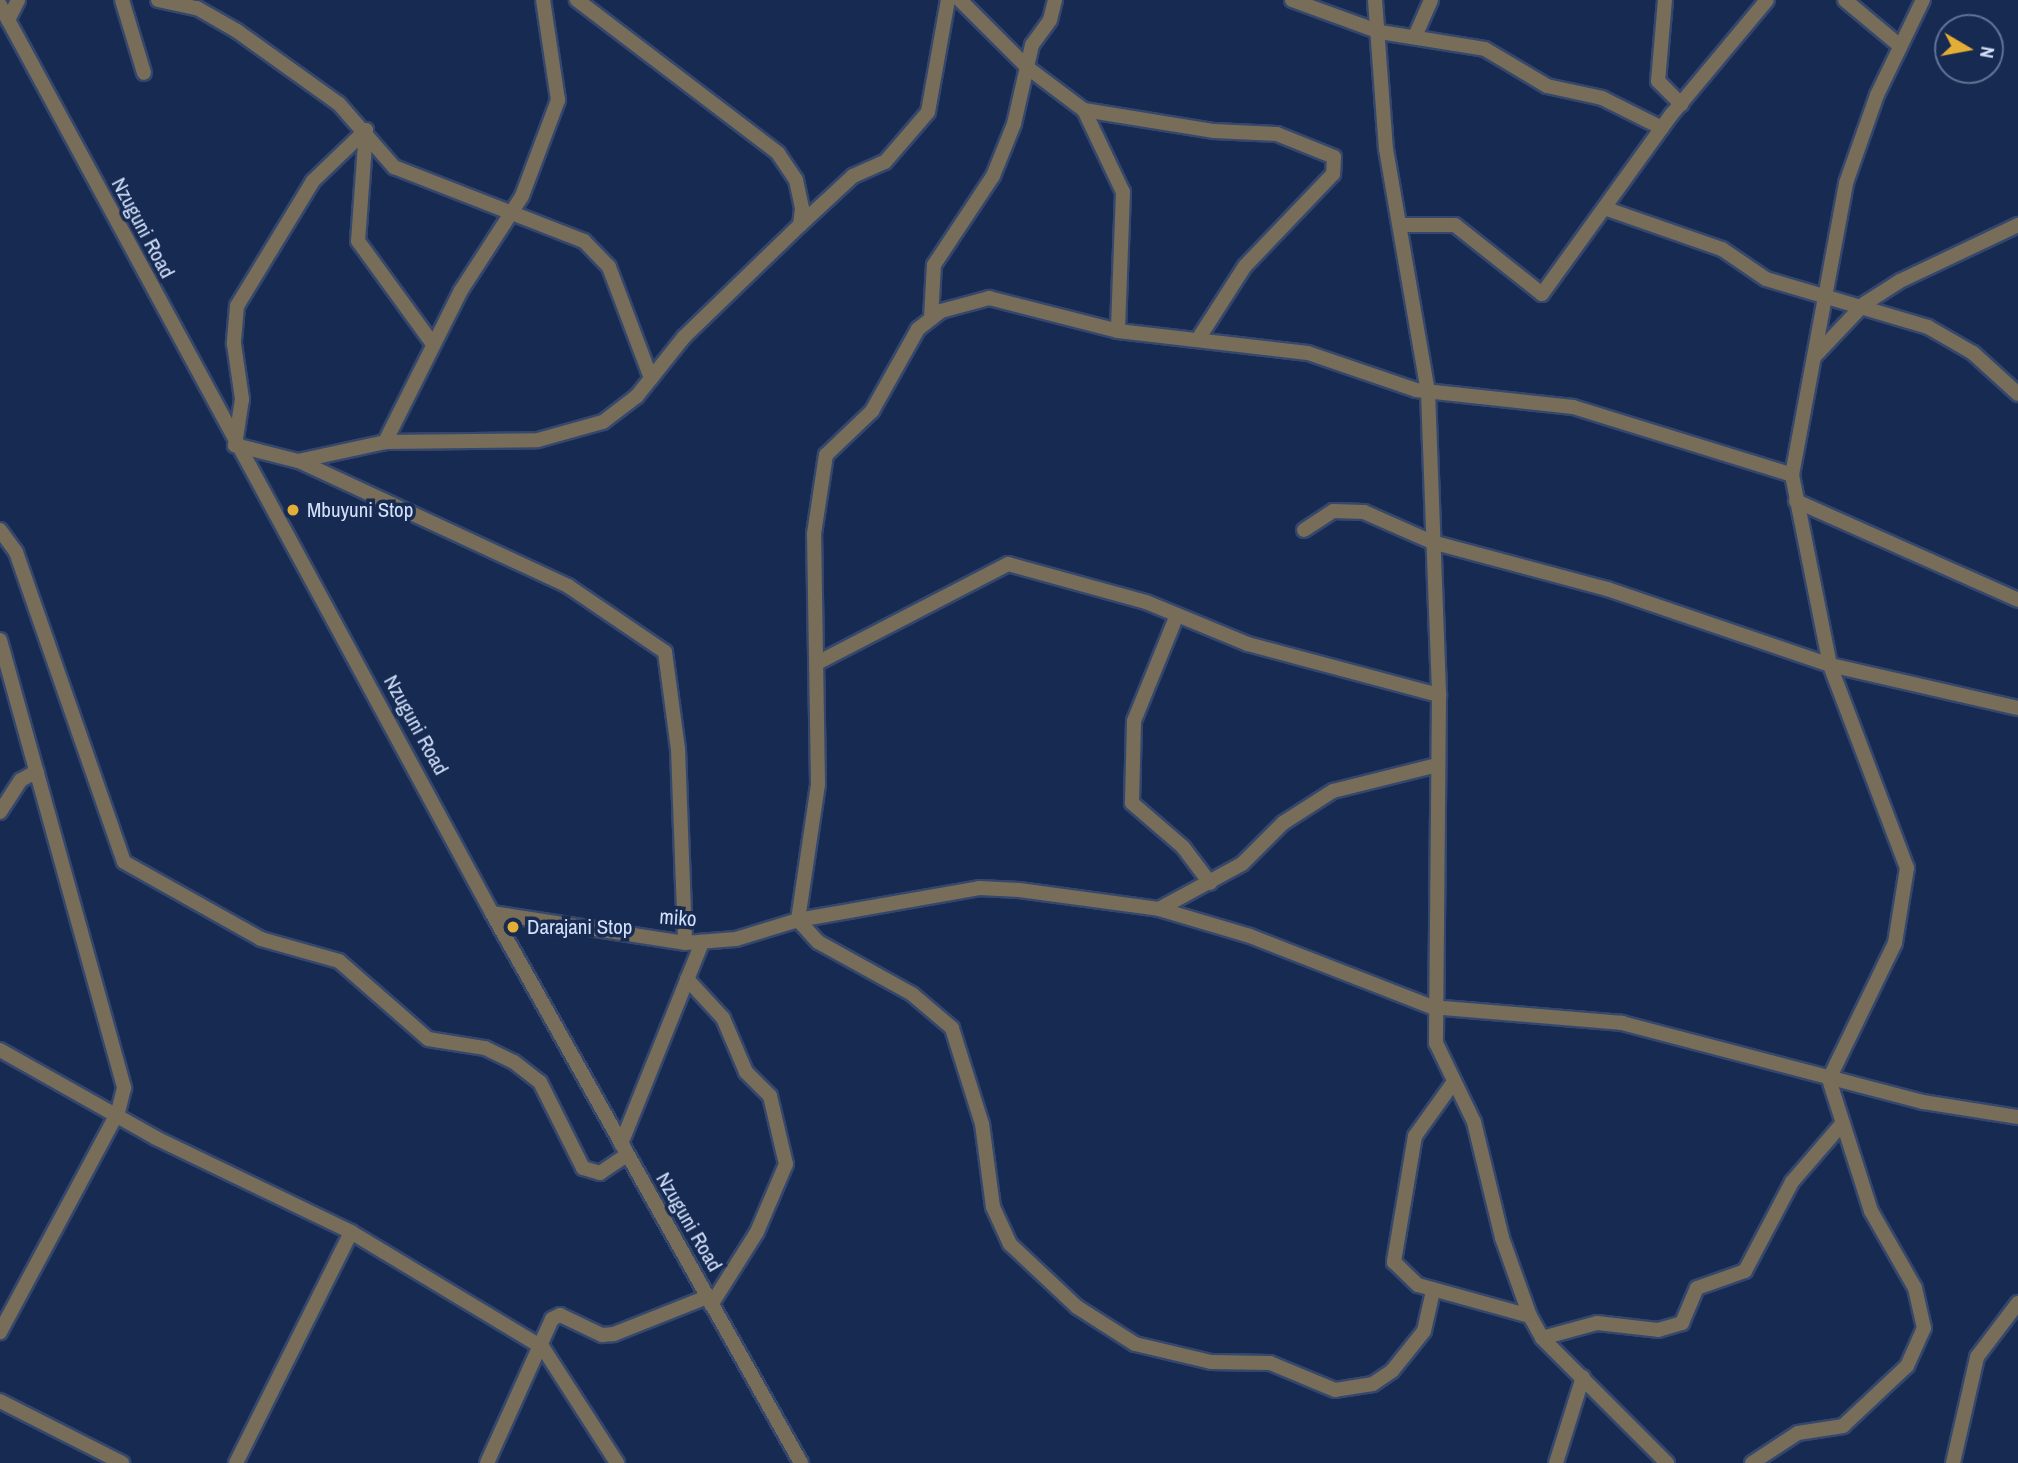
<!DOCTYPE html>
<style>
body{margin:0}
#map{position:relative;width:2018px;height:1463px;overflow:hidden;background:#172a52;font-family:"Archivo Narrow",sans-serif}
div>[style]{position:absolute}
.roads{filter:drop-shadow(2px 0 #35476d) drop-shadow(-2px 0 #35476d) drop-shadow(0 2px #35476d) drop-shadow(0 -2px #35476d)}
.street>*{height:14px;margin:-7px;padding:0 7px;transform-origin:7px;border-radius:7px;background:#786d58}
.dots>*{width:19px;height:19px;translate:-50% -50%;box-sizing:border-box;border:4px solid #172a52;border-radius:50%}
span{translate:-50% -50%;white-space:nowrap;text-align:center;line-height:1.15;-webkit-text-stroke:7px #172a52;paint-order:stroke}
.street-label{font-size:21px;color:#d2e0fa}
.poi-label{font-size:21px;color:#d2e0fa}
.left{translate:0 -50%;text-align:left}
.north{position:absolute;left:1934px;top:14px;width:70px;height:70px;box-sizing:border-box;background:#172a52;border:2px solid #627395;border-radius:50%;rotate:100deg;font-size:19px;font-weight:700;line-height:28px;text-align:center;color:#d2e0fa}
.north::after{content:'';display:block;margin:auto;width:24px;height:32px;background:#e3ae35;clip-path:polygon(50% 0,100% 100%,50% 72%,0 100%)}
</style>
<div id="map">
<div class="roads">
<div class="street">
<i style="left:122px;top:0;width:76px;rotate:73.2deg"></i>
<i style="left:158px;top:0;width:40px;rotate:12deg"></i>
<i style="left:197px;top:8px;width:46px;rotate:29.9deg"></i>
<i style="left:237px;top:31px;width:125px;rotate:35.6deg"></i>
<i style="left:339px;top:104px;width:84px;rotate:48.9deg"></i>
<i style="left:394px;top:167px;width:204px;rotate:21.3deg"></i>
<i style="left:584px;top:241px;width:36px;rotate:46deg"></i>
<i style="left:609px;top:267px;width:119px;rotate:69.3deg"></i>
<i style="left:960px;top:0;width:96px;rotate:45deg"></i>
<i style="left:1028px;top:68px;width:70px;rotate:36.9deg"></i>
<i style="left:1084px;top:110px;width:132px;rotate:9.2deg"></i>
<i style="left:1214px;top:131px;width:63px;rotate:2.7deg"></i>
<i style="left:1277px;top:134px;width:61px;rotate:22deg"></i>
<i style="left:1334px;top:157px;width:17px;rotate:93deg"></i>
<i style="left:1333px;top:174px;width:127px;rotate:133.7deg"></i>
<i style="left:1245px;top:266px;width:83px;rotate:122.7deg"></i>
<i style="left:1292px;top:0;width:94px;rotate:20deg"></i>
<i style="left:1380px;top:32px;width:106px;rotate:9.2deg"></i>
<i style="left:1485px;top:49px;width:72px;rotate:30.8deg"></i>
<i style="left:1547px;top:86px;width:56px;rotate:12.3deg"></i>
<i style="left:1602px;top:98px;width:67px;rotate:26.6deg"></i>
<i style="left:1375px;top:0;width:149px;rotate:85.8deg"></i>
<i style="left:1386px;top:149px;width:247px;rotate:80.2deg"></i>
<i style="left:1428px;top:392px;width:303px;rotate:87.9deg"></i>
<i style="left:1439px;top:695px;width:348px;rotate:90.5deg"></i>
<i style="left:1436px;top:1043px;width:88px;rotate:64.3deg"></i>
<i style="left:1474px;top:1122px;width:119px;rotate:76.4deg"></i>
<i style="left:1502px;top:1238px;width:83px;rotate:70.3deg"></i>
<i style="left:1530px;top:1316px;width:25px;rotate:61deg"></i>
<i style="left:1542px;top:1338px;width:177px;rotate:45deg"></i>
<i style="left:1665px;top:0;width:81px;rotate:94.9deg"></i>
<i style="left:1658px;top:81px;width:33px;rotate:45deg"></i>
<i style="left:1845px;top:0;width:72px;rotate:39.9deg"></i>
<i style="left:0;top:5px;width:1033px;rotate:61.55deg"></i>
<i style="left:492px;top:913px;width:631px;rotate:60.67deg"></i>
<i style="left:8px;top:20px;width:22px;rotate:-63deg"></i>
<i style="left:1416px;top:34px;width:37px;rotate:-66deg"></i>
<i style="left:1084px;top:110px;width:91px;rotate:64.6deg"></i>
<i style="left:1123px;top:192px;width:139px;rotate:92.1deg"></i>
<i style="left:366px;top:130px;width:74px;rotate:136.1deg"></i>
<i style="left:313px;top:181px;width:146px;rotate:121.3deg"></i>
<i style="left:237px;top:306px;width:38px;rotate:95deg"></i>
<i style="left:234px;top:344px;width:56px;rotate:81.7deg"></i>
<i style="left:242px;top:399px;width:47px;rotate:98.7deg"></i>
<i style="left:235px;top:445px;width:65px;rotate:14.3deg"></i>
<i style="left:298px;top:461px;width:89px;rotate:-12.3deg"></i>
<i style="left:385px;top:442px;width:153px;rotate:-0.7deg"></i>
<i style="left:538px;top:440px;width:67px;rotate:-15.5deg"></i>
<i style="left:603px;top:422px;width:43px;rotate:-37.4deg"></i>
<i style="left:637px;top:396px;width:75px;rotate:-51.5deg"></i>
<i style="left:684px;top:337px;width:161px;rotate:-44deg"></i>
<i style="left:800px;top:225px;width:17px;rotate:-83deg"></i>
<i style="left:802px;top:208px;width:29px;rotate:-102deg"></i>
<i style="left:796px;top:180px;width:32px;rotate:-124deg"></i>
<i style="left:778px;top:153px;width:253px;rotate:-142.7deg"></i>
<i style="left:366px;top:130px;width:111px;rotate:94.1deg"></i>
<i style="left:358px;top:241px;width:126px;rotate:54deg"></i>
<i style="left:1604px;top:208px;width:125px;rotate:19.2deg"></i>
<i style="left:1722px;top:249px;width:53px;rotate:34.3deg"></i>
<i style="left:1766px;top:279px;width:169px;rotate:16.5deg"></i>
<i style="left:1928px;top:327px;width:52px;rotate:30deg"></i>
<i style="left:1973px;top:353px;width:61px;rotate:42.3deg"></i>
<i style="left:800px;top:225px;width:72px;rotate:-42.8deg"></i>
<i style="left:853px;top:176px;width:35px;rotate:-24deg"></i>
<i style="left:885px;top:162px;width:66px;rotate:-49.3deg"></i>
<i style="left:928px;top:112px;width:114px;rotate:-79.9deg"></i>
<i style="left:1401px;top:225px;width:54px"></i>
<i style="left:1455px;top:225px;width:111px;rotate:38.4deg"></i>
<i style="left:1542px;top:294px;width:222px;rotate:-54.2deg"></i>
<i style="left:1672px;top:114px;width:148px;rotate:-50.2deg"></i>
<i style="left:931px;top:318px;width:53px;rotate:-86.8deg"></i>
<i style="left:934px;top:265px;width:107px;rotate:-56.5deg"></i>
<i style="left:993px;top:176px;width:56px;rotate:-68deg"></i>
<i style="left:1014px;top:124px;width:81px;rotate:-77.2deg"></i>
<i style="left:1032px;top:45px;width:31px;rotate:-54deg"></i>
<i style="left:1050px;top:20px;width:21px;rotate:-76deg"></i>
<i style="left:1815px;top:356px;width:71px;rotate:-46.7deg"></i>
<i style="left:1864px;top:304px;width:43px;rotate:-32.6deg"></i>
<i style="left:1900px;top:281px;width:131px;rotate:-25.4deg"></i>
<i style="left:385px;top:442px;width:168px;rotate:-63.4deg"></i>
<i style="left:460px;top:292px;width:114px;rotate:-57.1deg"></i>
<i style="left:522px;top:196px;width:103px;rotate:-69.4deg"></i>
<i style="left:558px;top:100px;width:101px;rotate:-98.5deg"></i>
<i style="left:299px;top:461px;width:297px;rotate:24.9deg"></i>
<i style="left:568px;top:586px;width:117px;rotate:34.2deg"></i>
<i style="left:665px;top:652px;width:98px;rotate:82.4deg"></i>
<i style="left:678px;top:749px;width:194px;rotate:87.9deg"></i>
<i style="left:1796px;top:501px;width:243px;rotate:24deg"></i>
<i style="left:0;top:530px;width:27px;rotate:54deg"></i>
<i style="left:16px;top:552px;width:328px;rotate:70.8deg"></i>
<i style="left:124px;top:862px;width:157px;rotate:29.3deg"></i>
<i style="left:261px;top:939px;width:81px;rotate:15.8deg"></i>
<i style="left:339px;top:961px;width:118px;rotate:41.2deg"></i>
<i style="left:428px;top:1039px;width:58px;rotate:9deg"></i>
<i style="left:485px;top:1048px;width:32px;rotate:26deg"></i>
<i style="left:514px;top:1062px;width:33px;rotate:38deg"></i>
<i style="left:540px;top:1082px;width:96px;rotate:63.4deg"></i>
<i style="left:583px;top:1168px;width:18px;rotate:16deg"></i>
<i style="left:600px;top:1173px;width:32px;rotate:-34deg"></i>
<i style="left:1304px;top:530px;width:35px;rotate:-33deg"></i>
<i style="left:1333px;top:511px;width:31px;rotate:2deg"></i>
<i style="left:1364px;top:512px;width:74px;rotate:23.8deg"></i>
<i style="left:1432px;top:542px;width:181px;rotate:15deg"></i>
<i style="left:1607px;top:589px;width:236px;rotate:18.8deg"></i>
<i style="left:1830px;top:665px;width:193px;rotate:12.9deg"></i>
<i style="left:1177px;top:615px;width:114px;rotate:112.1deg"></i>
<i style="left:1134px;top:721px;width:82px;rotate:91.4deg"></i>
<i style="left:1132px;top:803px;width:67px;rotate:40.8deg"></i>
<i style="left:1183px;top:847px;width:45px;rotate:53.1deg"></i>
<i style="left:0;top:640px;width:465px;rotate:74.5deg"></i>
<i style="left:124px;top:1088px;width:25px;rotate:104deg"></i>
<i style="left:118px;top:1112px;width:250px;rotate:118.2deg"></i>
<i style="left:819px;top:662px;width:213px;rotate:-27.4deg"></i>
<i style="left:1008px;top:564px;width:143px;rotate:15.4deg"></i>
<i style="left:1146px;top:602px;width:110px;rotate:22.4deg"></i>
<i style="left:1248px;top:644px;width:198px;rotate:15deg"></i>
<i style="left:0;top:812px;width:38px;rotate:-57deg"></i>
<i style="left:21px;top:780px;width:18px;rotate:-29deg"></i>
<i style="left:1159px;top:909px;width:94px;rotate:-28.5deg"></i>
<i style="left:1242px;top:864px;width:58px;rotate:-45deg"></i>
<i style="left:1283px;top:823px;width:59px;rotate:-32.6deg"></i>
<i style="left:1333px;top:791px;width:107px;rotate:-14deg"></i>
<i style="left:492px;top:913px;width:195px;rotate:8.8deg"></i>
<i style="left:685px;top:943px;width:51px;rotate:-4.5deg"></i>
<i style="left:736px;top:939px;width:65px;rotate:-17deg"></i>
<i style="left:798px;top:920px;width:184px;rotate:-10deg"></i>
<i style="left:979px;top:888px;width:40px;rotate:2.9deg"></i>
<i style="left:1019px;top:890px;width:141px;rotate:7.7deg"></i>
<i style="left:1159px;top:909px;width:95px;rotate:16.5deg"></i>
<i style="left:1250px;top:936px;width:195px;rotate:21.3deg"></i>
<i style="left:1432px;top:1007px;width:191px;rotate:4.8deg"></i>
<i style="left:1622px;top:1023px;width:311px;rotate:14.7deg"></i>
<i style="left:1923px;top:1102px;width:96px;rotate:9deg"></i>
<i style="left:687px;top:979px;width:53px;rotate:47.3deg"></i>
<i style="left:723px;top:1018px;width:59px;rotate:66.9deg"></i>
<i style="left:746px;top:1072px;width:34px;rotate:45deg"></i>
<i style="left:770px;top:1096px;width:70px;rotate:76.8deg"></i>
<i style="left:786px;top:1164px;width:74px;rotate:113.1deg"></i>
<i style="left:757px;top:1232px;width:86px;rotate:122.2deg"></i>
<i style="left:0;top:1050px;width:179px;rotate:29.4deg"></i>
<i style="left:156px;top:1138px;width:216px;rotate:25.7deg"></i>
<i style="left:351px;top:1232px;width:224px;rotate:31.1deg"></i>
<i style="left:543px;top:1348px;width:137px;rotate:57.2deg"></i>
<i style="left:1453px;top:1083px;width:65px;rotate:125.6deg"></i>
<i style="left:1415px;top:1136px;width:128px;rotate:99.5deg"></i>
<i style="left:1394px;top:1262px;width:33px;rotate:44deg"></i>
<i style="left:1418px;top:1285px;width:116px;rotate:15.5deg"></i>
<i style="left:621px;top:1144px;width:218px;rotate:-68.1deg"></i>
<i style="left:1433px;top:1291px;width:41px;rotate:102.7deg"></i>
<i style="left:1424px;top:1331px;width:51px;rotate:128.7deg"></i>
<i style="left:1392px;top:1371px;width:23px;rotate:146deg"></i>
<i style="left:1373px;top:1384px;width:38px;rotate:171deg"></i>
<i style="left:1335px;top:1390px;width:70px;rotate:-157.4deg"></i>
<i style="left:1270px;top:1363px;width:59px;rotate:-179deg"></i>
<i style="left:1211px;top:1362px;width:78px;rotate:-166.7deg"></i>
<i style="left:1135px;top:1344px;width:69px;rotate:-147.5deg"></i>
<i style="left:1077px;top:1307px;width:92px;rotate:-136.8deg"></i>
<i style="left:1010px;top:1244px;width:41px;rotate:-114.7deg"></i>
<i style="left:993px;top:1207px;width:84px;rotate:-97.5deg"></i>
<i style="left:982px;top:1124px;width:101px;rotate:-107.4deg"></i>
<i style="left:952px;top:1028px;width:52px;rotate:-139.6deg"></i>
<i style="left:912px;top:994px;width:107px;rotate:-151deg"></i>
<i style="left:818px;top:942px;width:30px;rotate:-132deg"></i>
<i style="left:798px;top:920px;width:137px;rotate:-81.6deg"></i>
<i style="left:818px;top:784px;width:250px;rotate:-90.9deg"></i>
<i style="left:814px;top:534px;width:80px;rotate:-81.4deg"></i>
<i style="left:826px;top:455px;width:64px;rotate:-43.7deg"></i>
<i style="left:872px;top:411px;width:94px;rotate:-60.7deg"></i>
<i style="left:918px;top:329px;width:29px;rotate:-38deg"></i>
<i style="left:941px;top:311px;width:50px;rotate:-15.2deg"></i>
<i style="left:989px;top:298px;width:133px;rotate:14.3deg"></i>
<i style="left:1118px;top:331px;width:191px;rotate:6.6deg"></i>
<i style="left:1308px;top:353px;width:114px;rotate:18.9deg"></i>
<i style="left:1416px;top:390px;width:158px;rotate:6.2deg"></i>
<i style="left:1573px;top:407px;width:229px;rotate:17.2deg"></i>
<i style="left:1542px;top:1338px;width:57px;rotate:-15.3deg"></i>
<i style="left:1597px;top:1323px;width:61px;rotate:6.5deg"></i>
<i style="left:1658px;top:1330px;width:25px;rotate:-16deg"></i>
<i style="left:1682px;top:1323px;width:38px;rotate:-67deg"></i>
<i style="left:1697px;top:1288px;width:51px;rotate:-19.5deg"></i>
<i style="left:1745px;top:1271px;width:101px;rotate:-62.2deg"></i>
<i style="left:1792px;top:1182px;width:75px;rotate:-49.3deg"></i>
<i style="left:0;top:1401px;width:137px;rotate:26.9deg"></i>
<i style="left:236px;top:1463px;width:258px;rotate:-63.5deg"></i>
<i style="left:487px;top:1463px;width:158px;rotate:-65.7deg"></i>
<i style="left:552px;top:1319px;width:9px;rotate:-27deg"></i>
<i style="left:560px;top:1315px;width:47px;rotate:25.5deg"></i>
<i style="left:602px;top:1335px;width:12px;rotate:-5deg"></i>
<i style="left:614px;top:1334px;width:100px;rotate:-21.7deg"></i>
<i style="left:1556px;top:1463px;width:90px;rotate:-72.6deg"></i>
<i style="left:1752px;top:1463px;width:55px;rotate:-33.1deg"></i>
<i style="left:1798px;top:1433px;width:46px;rotate:-8.8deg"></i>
<i style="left:1843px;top:1426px;width:88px;rotate:-43.2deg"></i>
<i style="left:1907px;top:1366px;width:42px;rotate:-65.9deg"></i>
<i style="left:1924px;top:1328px;width:41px;rotate:-102.7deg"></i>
<i style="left:1915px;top:1288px;width:89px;rotate:-119.7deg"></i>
<i style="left:1871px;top:1211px;width:139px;rotate:-107.7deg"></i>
<i style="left:1829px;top:1079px;width:151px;rotate:-64.1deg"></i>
<i style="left:1895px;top:943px;width:76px;rotate:-80.9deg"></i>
<i style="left:1907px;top:868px;width:217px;rotate:-110.8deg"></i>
<i style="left:1830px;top:665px;width:194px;rotate:-101.3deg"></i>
<i style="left:1792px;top:475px;width:297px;rotate:-79.5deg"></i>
<i style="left:1846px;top:183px;width:93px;rotate:-70.6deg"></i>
<i style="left:1877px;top:95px;width:106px;rotate:-64.2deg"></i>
<i style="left:1953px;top:1463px;width:109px;rotate:-77.2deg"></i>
<i style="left:1977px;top:1357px;width:68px;rotate:-52.8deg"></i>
</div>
</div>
<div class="dots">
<i style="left:293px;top:510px;background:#e3ae35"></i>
<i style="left:513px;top:927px;background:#e3ae35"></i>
</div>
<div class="street-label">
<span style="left:143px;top:228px;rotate:62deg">Nzuguni Road</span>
<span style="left:416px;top:725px;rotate:61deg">Nzuguni Road</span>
<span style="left:678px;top:918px;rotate:4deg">miko</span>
<span style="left:689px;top:1222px;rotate:60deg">Nzuguni Road</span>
</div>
<div class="poi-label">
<span class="left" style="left:307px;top:510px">Mbuyuni Stop</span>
<span class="left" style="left:527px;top:927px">Darajani Stop</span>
</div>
<div class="north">N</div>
</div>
